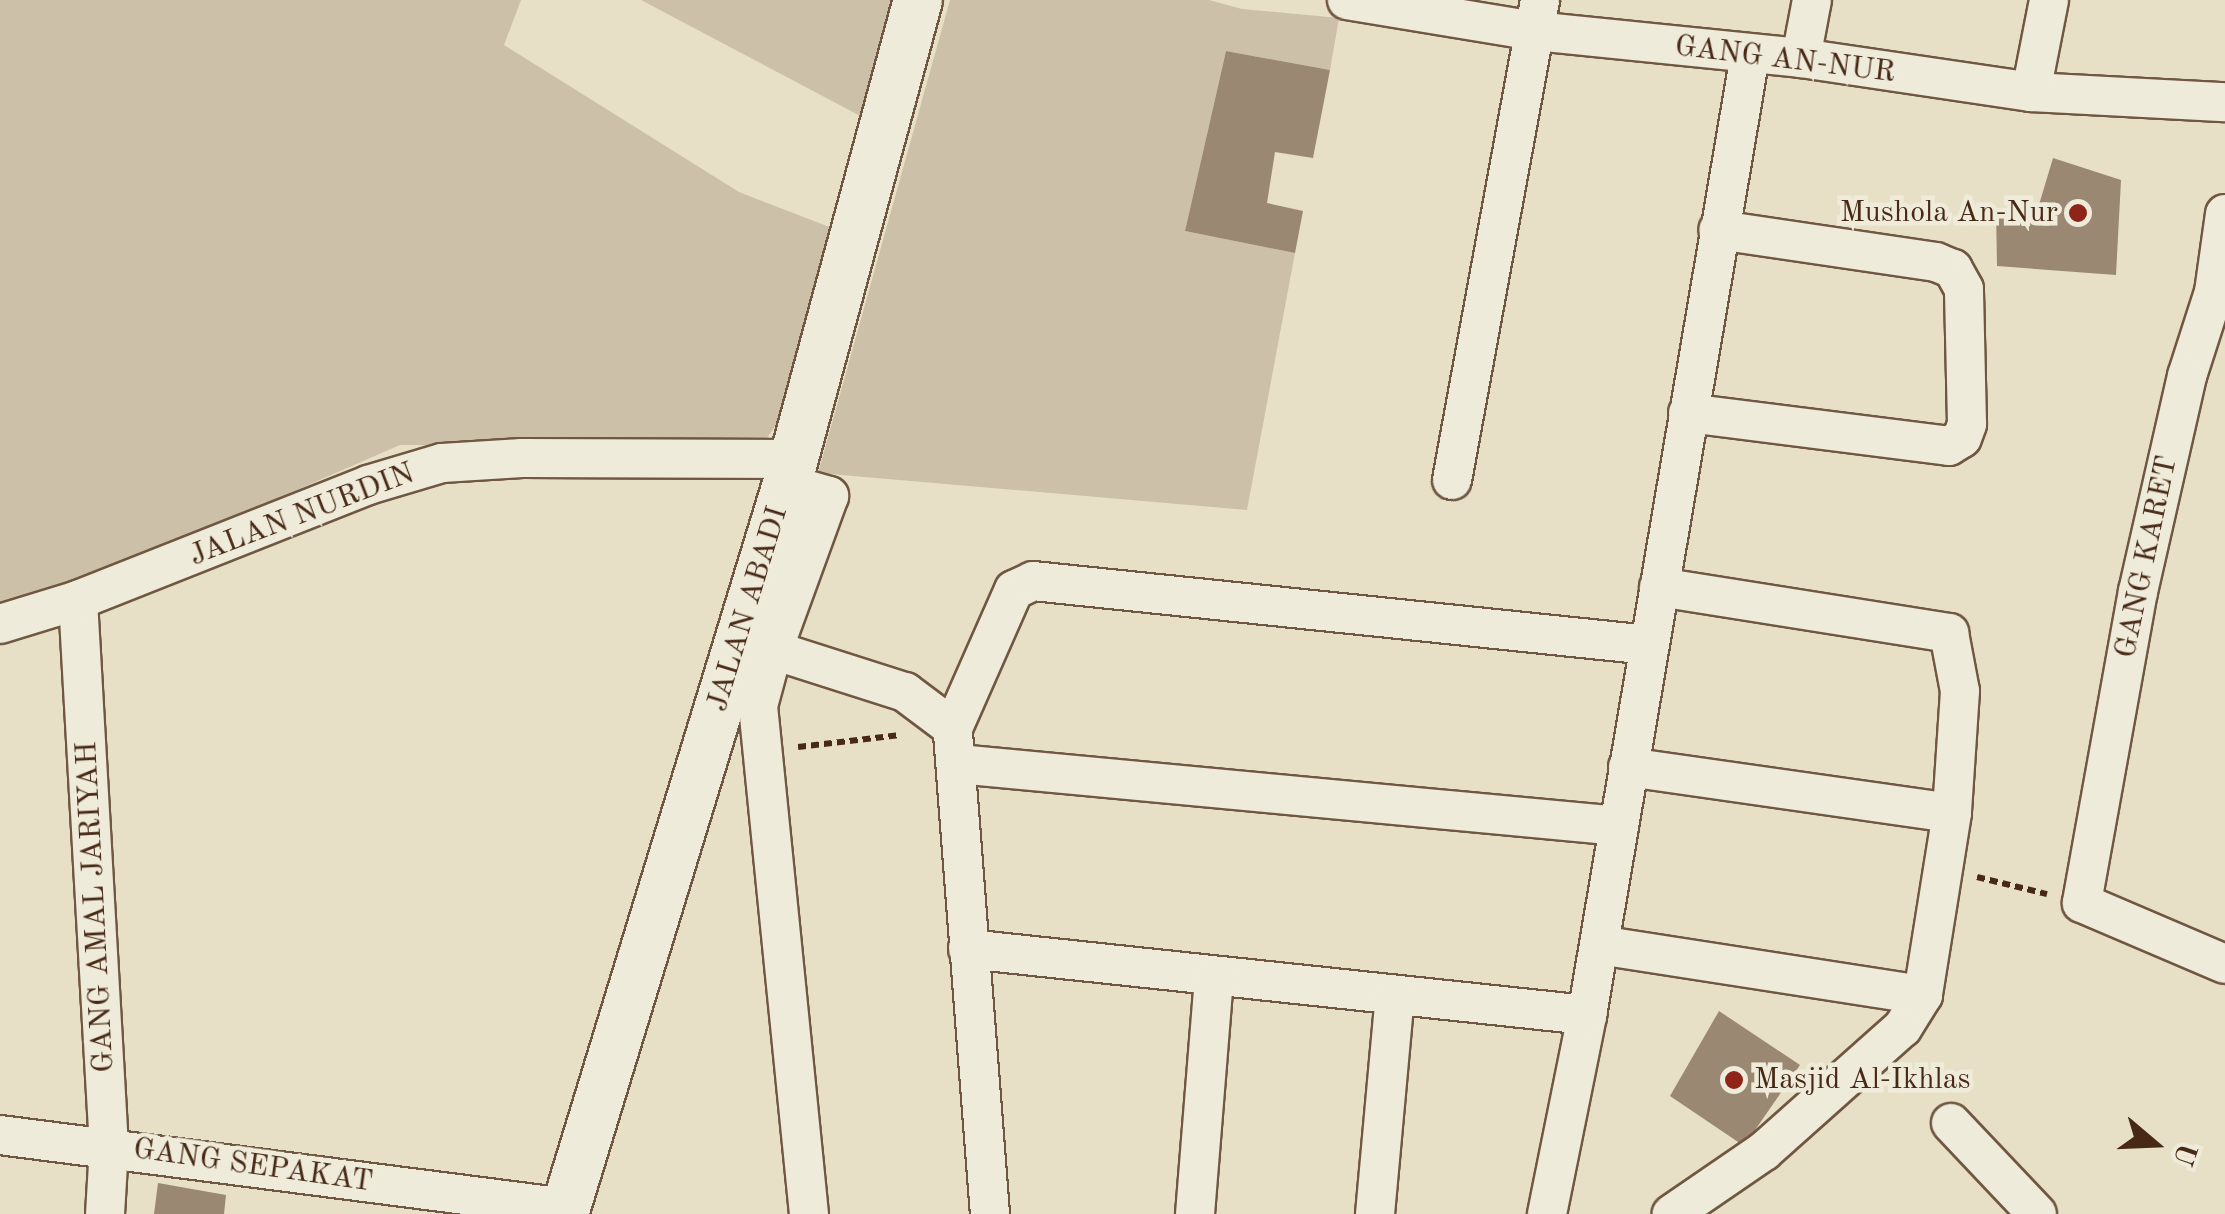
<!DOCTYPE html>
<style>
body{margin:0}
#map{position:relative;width:2225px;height:1214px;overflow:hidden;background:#e7e0c6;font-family:"Old Standard TT",serif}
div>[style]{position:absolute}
.green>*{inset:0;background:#ccc1a8}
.building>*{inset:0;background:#9b8872}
.path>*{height:6px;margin-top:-3px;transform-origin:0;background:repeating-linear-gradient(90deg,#482916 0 8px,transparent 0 13px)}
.roads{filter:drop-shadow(2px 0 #705742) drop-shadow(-2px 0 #705742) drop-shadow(0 2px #705742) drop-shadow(0 -2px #705742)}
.minor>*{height:38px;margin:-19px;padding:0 19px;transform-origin:19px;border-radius:19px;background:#efebda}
.tertiary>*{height:48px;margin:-24px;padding:0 24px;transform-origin:24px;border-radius:24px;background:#efebda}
.dots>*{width:28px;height:28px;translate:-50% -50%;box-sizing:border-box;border:5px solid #efebda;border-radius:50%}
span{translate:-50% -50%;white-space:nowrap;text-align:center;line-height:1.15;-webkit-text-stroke:9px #efebda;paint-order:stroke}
.street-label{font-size:30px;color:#482916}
.poi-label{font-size:30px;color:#482916}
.right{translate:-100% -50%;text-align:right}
.left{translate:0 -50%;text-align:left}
.north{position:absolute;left:2105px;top:1094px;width:100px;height:100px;-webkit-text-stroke:8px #efebda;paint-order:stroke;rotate:109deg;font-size:28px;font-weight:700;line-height:40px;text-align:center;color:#482916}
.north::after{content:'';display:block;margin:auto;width:35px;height:45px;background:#482916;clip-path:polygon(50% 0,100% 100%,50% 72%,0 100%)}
</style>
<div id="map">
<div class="green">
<i style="clip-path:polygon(0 0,521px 0,504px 45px,739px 192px,840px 231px,785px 412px,765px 441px,708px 446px,400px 445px,115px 569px,0 606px)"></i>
<i style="clip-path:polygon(641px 0,901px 0,868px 120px)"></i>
<i style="clip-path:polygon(950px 0,1209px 0,1242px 9px,1339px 18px,1330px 70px,1226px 51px,1185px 231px,1295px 253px,1247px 510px,818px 473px)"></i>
</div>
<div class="building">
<i style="clip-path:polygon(1226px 51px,1330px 70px,1313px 158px,1275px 152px,1267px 203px,1303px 211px,1295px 253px,1185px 231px)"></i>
<i style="clip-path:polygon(2053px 158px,2121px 180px,2116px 275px,1997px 266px,1996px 208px,2035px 218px)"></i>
<i style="clip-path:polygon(1719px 1011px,1800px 1065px,1744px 1146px,1670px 1096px)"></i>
<i style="clip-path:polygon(158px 1183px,226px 1195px,224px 1214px,154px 1214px)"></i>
</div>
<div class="path">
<i style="left:798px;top:747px;width:103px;rotate:-6.7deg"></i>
<i style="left:1977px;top:877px;width:72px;rotate:13.7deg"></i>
</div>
<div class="roads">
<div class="minor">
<i style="left:1347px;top:0;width:191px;rotate:9.4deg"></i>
<i style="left:1535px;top:31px;width:267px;rotate:5.8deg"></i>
<i style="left:1801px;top:58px;width:232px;rotate:8.4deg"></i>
<i style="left:2031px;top:92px;width:194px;rotate:3deg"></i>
<i style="left:1801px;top:58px;width:59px;rotate:-79.3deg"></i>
<i style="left:2031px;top:92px;width:94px;rotate:-78.9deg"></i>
<i style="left:2225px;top:214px;width:79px;rotate:98deg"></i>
<i style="left:2214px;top:292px;width:88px;rotate:107.8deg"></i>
<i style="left:2187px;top:376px;width:221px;rotate:102.8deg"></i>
<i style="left:2138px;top:591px;width:317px;rotate:100.2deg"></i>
<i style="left:2082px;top:903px;width:155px;rotate:23.1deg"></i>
<i style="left:1688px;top:413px;width:263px;rotate:7.2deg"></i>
<i style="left:1949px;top:446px;width:15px;rotate:-32deg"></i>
<i style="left:1962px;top:438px;width:15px;rotate:-70deg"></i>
<i style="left:1967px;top:424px;width:135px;rotate:-91.3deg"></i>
<i style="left:1964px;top:289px;width:23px;rotate:-119deg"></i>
<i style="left:1953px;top:269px;width:18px;rotate:-158deg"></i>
<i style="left:1936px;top:262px;width:220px;rotate:-171.6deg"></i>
<i style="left:1452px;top:480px;width:488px;rotate:-79.6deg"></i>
<i style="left:787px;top:484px;width:44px;rotate:15.9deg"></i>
<i style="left:829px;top:496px;width:164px;rotate:110deg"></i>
<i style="left:773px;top:650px;width:58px;rotate:105deg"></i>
<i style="left:758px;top:706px;width:511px;rotate:84.27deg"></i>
<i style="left:1659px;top:587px;width:294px;rotate:9deg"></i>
<i style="left:1949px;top:633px;width:59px;rotate:79.3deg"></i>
<i style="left:1960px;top:691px;width:122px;rotate:93.8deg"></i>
<i style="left:1952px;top:813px;width:184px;rotate:99.1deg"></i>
<i style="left:78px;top:600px;width:548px;rotate:86.76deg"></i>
<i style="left:109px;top:1147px;width:67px;rotate:93.4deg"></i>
<i style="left:0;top:624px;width:82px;rotate:-17.1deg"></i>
<i style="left:78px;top:600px;width:312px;rotate:-21.6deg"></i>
<i style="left:368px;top:485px;width:77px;rotate:-16.6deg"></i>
<i style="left:442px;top:463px;width:80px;rotate:-3.6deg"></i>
<i style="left:522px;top:458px;width:272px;rotate:0.2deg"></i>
<i style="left:747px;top:652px;width:26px;rotate:-4deg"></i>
<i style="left:773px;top:650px;width:139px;rotate:17.7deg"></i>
<i style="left:905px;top:692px;width:60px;rotate:36.9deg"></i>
<i style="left:958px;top:764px;width:664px;rotate:5.36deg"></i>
<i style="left:1628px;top:767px;width:327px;rotate:8.1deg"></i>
<i style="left:1599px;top:945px;width:328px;rotate:8.8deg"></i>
<i style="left:1923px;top:995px;width:39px;rotate:122deg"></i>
<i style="left:1902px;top:1028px;width:185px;rotate:138.3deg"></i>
<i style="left:1764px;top:1151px;width:112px;rotate:145.6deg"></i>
<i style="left:968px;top:949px;width:623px;rotate:6.09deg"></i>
<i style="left:1951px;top:1123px;width:125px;rotate:46.6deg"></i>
<i style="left:0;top:1135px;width:571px;rotate:7.35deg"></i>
<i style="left:990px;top:1214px;width:487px;rotate:-94.4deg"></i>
<i style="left:953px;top:728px;width:151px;rotate:-66.2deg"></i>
<i style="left:1014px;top:590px;width:21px;rotate:-25deg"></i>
<i style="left:1033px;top:581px;width:619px;rotate:5.93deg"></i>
<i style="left:1195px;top:1214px;width:238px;rotate:-85.4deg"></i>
<i style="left:1375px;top:1214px;width:219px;rotate:-84.8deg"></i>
<i style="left:1547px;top:1214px;width:203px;rotate:-78.6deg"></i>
<i style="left:1587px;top:1015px;width:974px;rotate:-80.36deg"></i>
</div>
<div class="tertiary">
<i style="left:564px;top:1214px;width:763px;rotate:-73.01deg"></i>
<i style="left:787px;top:484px;width:501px;rotate:-74.86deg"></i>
</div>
</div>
<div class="dots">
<i style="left:2078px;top:213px;background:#8f2418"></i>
<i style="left:1734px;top:1080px;background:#8f2418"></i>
</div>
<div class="street-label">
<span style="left:1785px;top:60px;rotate:7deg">GANG AN-NUR</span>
<span style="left:302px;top:515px;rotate:-21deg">JALAN NURDIN</span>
<span style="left:2147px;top:557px;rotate:-78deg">GANG KARET</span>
<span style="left:748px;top:609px;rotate:-73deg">JALAN ABADI</span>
<span style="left:96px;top:907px;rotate:-93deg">GANG AMAL JARIYAH</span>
<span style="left:253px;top:1166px;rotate:8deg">GANG SEPAKAT</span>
</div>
<div class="poi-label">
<span class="right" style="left:2058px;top:213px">Mushola An-Nur</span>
<span class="left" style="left:1754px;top:1080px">Masjid Al-Ikhlas</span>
</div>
<div class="north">U</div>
</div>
